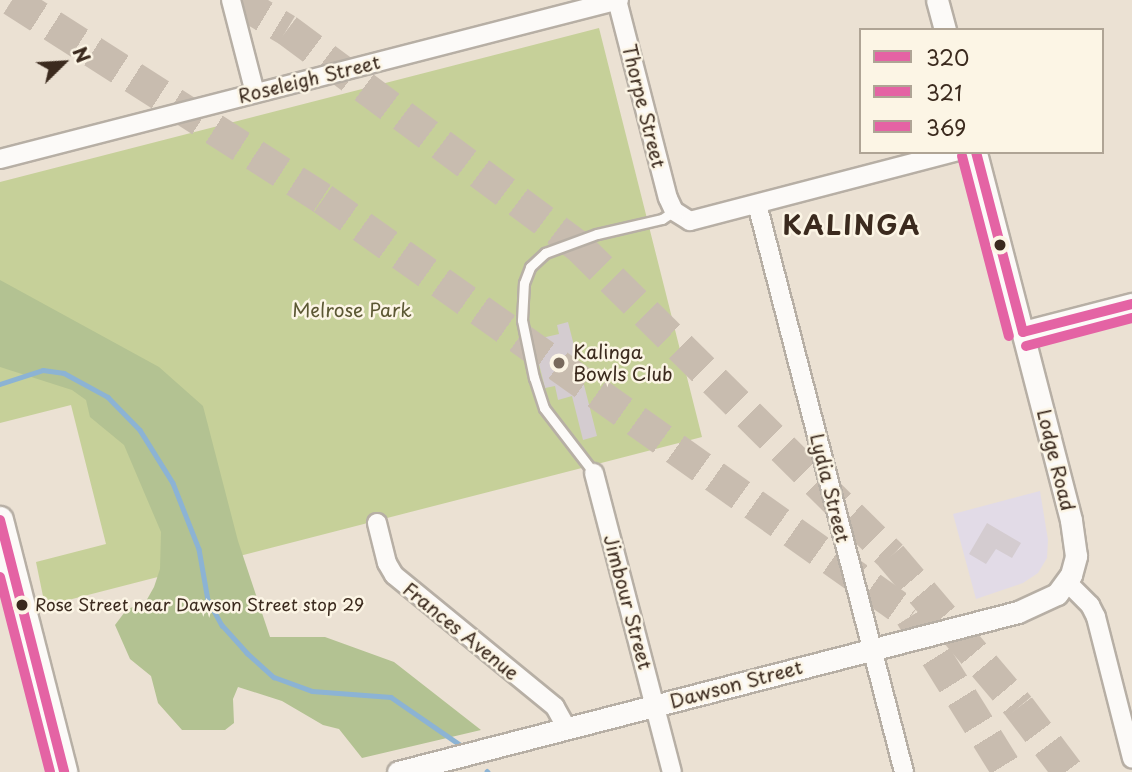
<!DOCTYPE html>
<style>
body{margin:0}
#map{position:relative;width:1132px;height:772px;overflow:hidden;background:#ebe1d3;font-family:"Playpen Sans",sans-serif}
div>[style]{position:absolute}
.built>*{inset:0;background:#e2dbe7}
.green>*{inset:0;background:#c6d099}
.forest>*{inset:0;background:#b3c292}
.stream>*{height:4.5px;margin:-2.25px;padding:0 2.25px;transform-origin:2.25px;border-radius:2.25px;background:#8cb3d4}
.building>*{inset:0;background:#d4ccd0}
.motorway-tunnel>*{height:32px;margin-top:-16px;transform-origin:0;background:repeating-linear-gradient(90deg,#c8bcaf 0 32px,transparent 0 48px)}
.roads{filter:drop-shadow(2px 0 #b7afa5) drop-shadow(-2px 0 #b7afa5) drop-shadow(0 2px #b7afa5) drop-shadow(0 -2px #b7afa5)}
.service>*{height:9px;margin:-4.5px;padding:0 4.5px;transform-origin:4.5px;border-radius:4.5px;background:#fcfaf8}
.minor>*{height:18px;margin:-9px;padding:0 9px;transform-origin:9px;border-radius:9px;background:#fcfaf8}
.tertiary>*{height:21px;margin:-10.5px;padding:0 10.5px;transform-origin:10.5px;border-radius:10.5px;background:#fcfaf8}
.primary>*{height:26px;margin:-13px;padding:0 13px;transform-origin:13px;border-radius:13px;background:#fcfaf8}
.bus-1>*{height:10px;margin:-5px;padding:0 5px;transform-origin:5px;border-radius:5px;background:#e463a4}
.bus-2>*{height:10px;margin:-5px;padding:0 5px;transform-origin:5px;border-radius:5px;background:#e463a4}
.bus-3>*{height:10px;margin:-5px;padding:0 5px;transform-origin:5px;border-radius:5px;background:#e463a4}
.dots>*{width:19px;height:19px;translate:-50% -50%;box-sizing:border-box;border:4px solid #fcf5e5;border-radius:50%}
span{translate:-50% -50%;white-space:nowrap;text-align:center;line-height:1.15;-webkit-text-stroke:5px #fcf5e5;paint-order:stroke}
.bus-label{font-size:17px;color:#3b2a1e}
.left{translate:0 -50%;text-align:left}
.street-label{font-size:19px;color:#3b2a1e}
.park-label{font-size:19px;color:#5c5834}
.poi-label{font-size:19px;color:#3b2a1e}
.district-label{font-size:26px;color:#3b2a1e;font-weight:700;letter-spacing:2px}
.legend{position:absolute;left:859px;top:28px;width:245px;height:126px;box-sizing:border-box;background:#fcf5e5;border:2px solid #afa495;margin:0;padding:9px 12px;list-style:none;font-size:21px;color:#3b2a1e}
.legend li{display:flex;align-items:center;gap:14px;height:35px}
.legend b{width:35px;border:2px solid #afa495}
.north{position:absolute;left:28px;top:28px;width:70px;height:70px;-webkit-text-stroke:5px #fcf5e5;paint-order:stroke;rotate:66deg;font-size:19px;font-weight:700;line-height:28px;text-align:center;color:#3b2a1e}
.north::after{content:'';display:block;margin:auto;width:24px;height:32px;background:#3b2a1e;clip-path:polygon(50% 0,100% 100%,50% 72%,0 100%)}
</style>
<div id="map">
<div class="built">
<i style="clip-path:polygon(1040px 491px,1048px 540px,1047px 558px,1038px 573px,1023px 583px,976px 599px,953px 514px)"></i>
</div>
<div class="green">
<i style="clip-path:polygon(599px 28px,702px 437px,45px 606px,36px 562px,106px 544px,71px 405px,0 423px,0 182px)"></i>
</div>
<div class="forest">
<i style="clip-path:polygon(0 280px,159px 367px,203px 406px,238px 541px,270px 637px,325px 637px,394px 662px,481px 730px,362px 758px,339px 729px,323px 725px,282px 701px,238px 687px,233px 699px,234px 723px,225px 730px,182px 730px,158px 703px,151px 676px,130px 659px,115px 625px,127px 609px,145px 603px,154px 587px,160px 569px,161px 532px,124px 445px,90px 417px,86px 400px,72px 390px,0 367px)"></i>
</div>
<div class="stream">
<i style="left:0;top:384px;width:45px;rotate:-18deg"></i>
<i style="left:43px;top:370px;width:21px;rotate:8deg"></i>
<i style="left:64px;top:373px;width:50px;rotate:28.6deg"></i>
<i style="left:108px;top:397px;width:46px;rotate:45.9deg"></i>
<i style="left:140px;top:430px;width:62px;rotate:58.1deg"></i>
<i style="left:173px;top:483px;width:71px;rotate:68.5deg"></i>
<i style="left:199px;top:549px;width:52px;rotate:80deg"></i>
<i style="left:208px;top:600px;width:29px;rotate:61deg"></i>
<i style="left:222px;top:625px;width:38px;rotate:48deg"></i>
<i style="left:247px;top:653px;width:36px;rotate:42deg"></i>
<i style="left:274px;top:677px;width:40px;rotate:20.2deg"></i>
<i style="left:312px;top:691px;width:79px;rotate:4.3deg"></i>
<i style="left:391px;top:697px;width:86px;rotate:34.6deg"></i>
<i style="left:487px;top:771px;width:1px;rotate:45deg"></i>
</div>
<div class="building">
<i style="clip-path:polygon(568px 322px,597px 436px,583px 440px,572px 396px,558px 400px,555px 386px,545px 388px,533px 340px,559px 334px,557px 325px)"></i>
<i style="clip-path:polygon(987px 523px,1021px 543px,1012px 558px,996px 549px,986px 564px,969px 554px)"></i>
</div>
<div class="motorway-tunnel">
<i style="left:12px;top:0;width:369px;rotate:32.6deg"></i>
<i style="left:323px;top:199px;width:721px;rotate:35.34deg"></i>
<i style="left:911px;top:616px;width:184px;rotate:58.1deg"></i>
<i style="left:237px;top:0;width:58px;rotate:31deg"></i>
<i style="left:287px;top:30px;width:362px;rotate:36.6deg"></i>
<i style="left:578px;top:246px;width:441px;rotate:44.7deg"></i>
<i style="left:891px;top:556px;width:198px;rotate:49.7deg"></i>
<i style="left:1019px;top:707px;width:81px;rotate:53deg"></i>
</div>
<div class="roads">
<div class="service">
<i style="left:594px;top:473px;width:82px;rotate:-127.6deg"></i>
<i style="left:544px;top:408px;width:32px;rotate:-108deg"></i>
<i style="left:534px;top:378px;width:59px;rotate:-101.7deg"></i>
<i style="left:522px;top:320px;width:37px;rotate:-87deg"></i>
<i style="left:524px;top:283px;width:17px;rotate:-69deg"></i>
<i style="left:530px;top:267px;width:21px;rotate:-43deg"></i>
<i style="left:545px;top:253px;width:55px;rotate:-20.1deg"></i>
<i style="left:597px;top:234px;width:67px;rotate:-13deg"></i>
<i style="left:662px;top:219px;width:14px;rotate:-34deg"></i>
</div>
<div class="minor">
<i style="left:231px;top:0;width:96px;rotate:75.5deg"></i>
<i style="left:617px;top:0;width:204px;rotate:75.6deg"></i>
<i style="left:668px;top:198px;width:14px;rotate:65deg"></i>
<i style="left:674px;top:211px;width:19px;rotate:32deg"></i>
<i style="left:690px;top:221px;width:274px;rotate:-14.6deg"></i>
<i style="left:0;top:159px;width:639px;rotate:-14.41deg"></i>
<i style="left:757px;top:204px;width:587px;rotate:75.49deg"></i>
<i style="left:594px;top:473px;width:309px;rotate:75.4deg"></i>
<i style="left:377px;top:523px;width:41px;rotate:76deg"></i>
<i style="left:387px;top:563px;width:14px;rotate:60deg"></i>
<i style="left:394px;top:575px;width:208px;rotate:39.3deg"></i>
<i style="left:555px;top:707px;width:23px;rotate:61deg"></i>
<i style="left:1067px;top:582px;width:33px;rotate:45deg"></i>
<i style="left:1090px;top:605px;width:13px;rotate:63deg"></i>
<i style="left:1096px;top:617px;width:146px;rotate:75.7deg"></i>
</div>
<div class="tertiary">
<i style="left:937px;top:0;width:31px;rotate:75deg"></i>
<i style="left:1023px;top:332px;width:113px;rotate:-14.4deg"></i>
<i style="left:398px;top:772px;width:640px;rotate:-14.47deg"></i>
<i style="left:1018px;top:612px;width:43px;rotate:-24.8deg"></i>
<i style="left:1057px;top:594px;width:24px;rotate:-54deg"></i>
<i style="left:1071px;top:575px;width:20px;rotate:-75deg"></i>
<i style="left:1076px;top:556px;width:36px;rotate:-98deg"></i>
<i style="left:1071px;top:520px;width:380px;rotate:-104.5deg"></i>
</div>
<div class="primary">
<i style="left:0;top:520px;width:260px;rotate:75.7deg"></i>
</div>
</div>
<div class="bus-1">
<i style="left:976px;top:152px;width:186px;rotate:75.4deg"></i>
<i style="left:1023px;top:332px;width:113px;rotate:-14.4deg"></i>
<i style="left:0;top:520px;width:260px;rotate:75.7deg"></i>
</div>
<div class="bus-2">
<i style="left:962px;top:156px;width:186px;rotate:75.4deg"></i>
<i style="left:1026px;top:346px;width:110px;rotate:-14.8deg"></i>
</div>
<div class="bus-3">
<i style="left:0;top:577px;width:201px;rotate:75.6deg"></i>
</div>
<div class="dots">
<i style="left:1000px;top:245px;background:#3b2a1e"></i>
<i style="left:559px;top:363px;background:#796a5d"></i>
<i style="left:22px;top:605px;background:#3b2a1e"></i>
</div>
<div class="bus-label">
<span class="left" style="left:35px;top:605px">Rose Street near Dawson Street stop 29</span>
</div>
<div class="street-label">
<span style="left:309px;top:79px;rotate:-14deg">Roseleigh Street</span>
<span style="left:644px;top:106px;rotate:76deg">Thorpe Street</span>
<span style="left:1056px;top:460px;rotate:76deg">Lodge Road</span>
<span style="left:830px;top:488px;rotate:76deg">Lydia Street</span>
<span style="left:628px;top:602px;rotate:75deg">Jimbour Street</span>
<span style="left:461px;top:631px;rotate:39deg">Frances Avenue</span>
<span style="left:736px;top:684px;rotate:-15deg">Dawson Street</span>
</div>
<div class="park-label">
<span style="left:352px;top:310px">Melrose Park</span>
</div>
<div class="poi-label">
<span class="left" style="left:573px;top:363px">Kalinga<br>Bowls Club</span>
</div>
<div class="district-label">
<span style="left:852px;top:225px">KALINGA</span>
</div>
<ul class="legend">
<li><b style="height:9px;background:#e463a4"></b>320</li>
<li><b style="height:9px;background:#e463a4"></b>321</li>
<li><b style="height:9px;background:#e463a4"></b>369</li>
</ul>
<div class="north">N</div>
</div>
